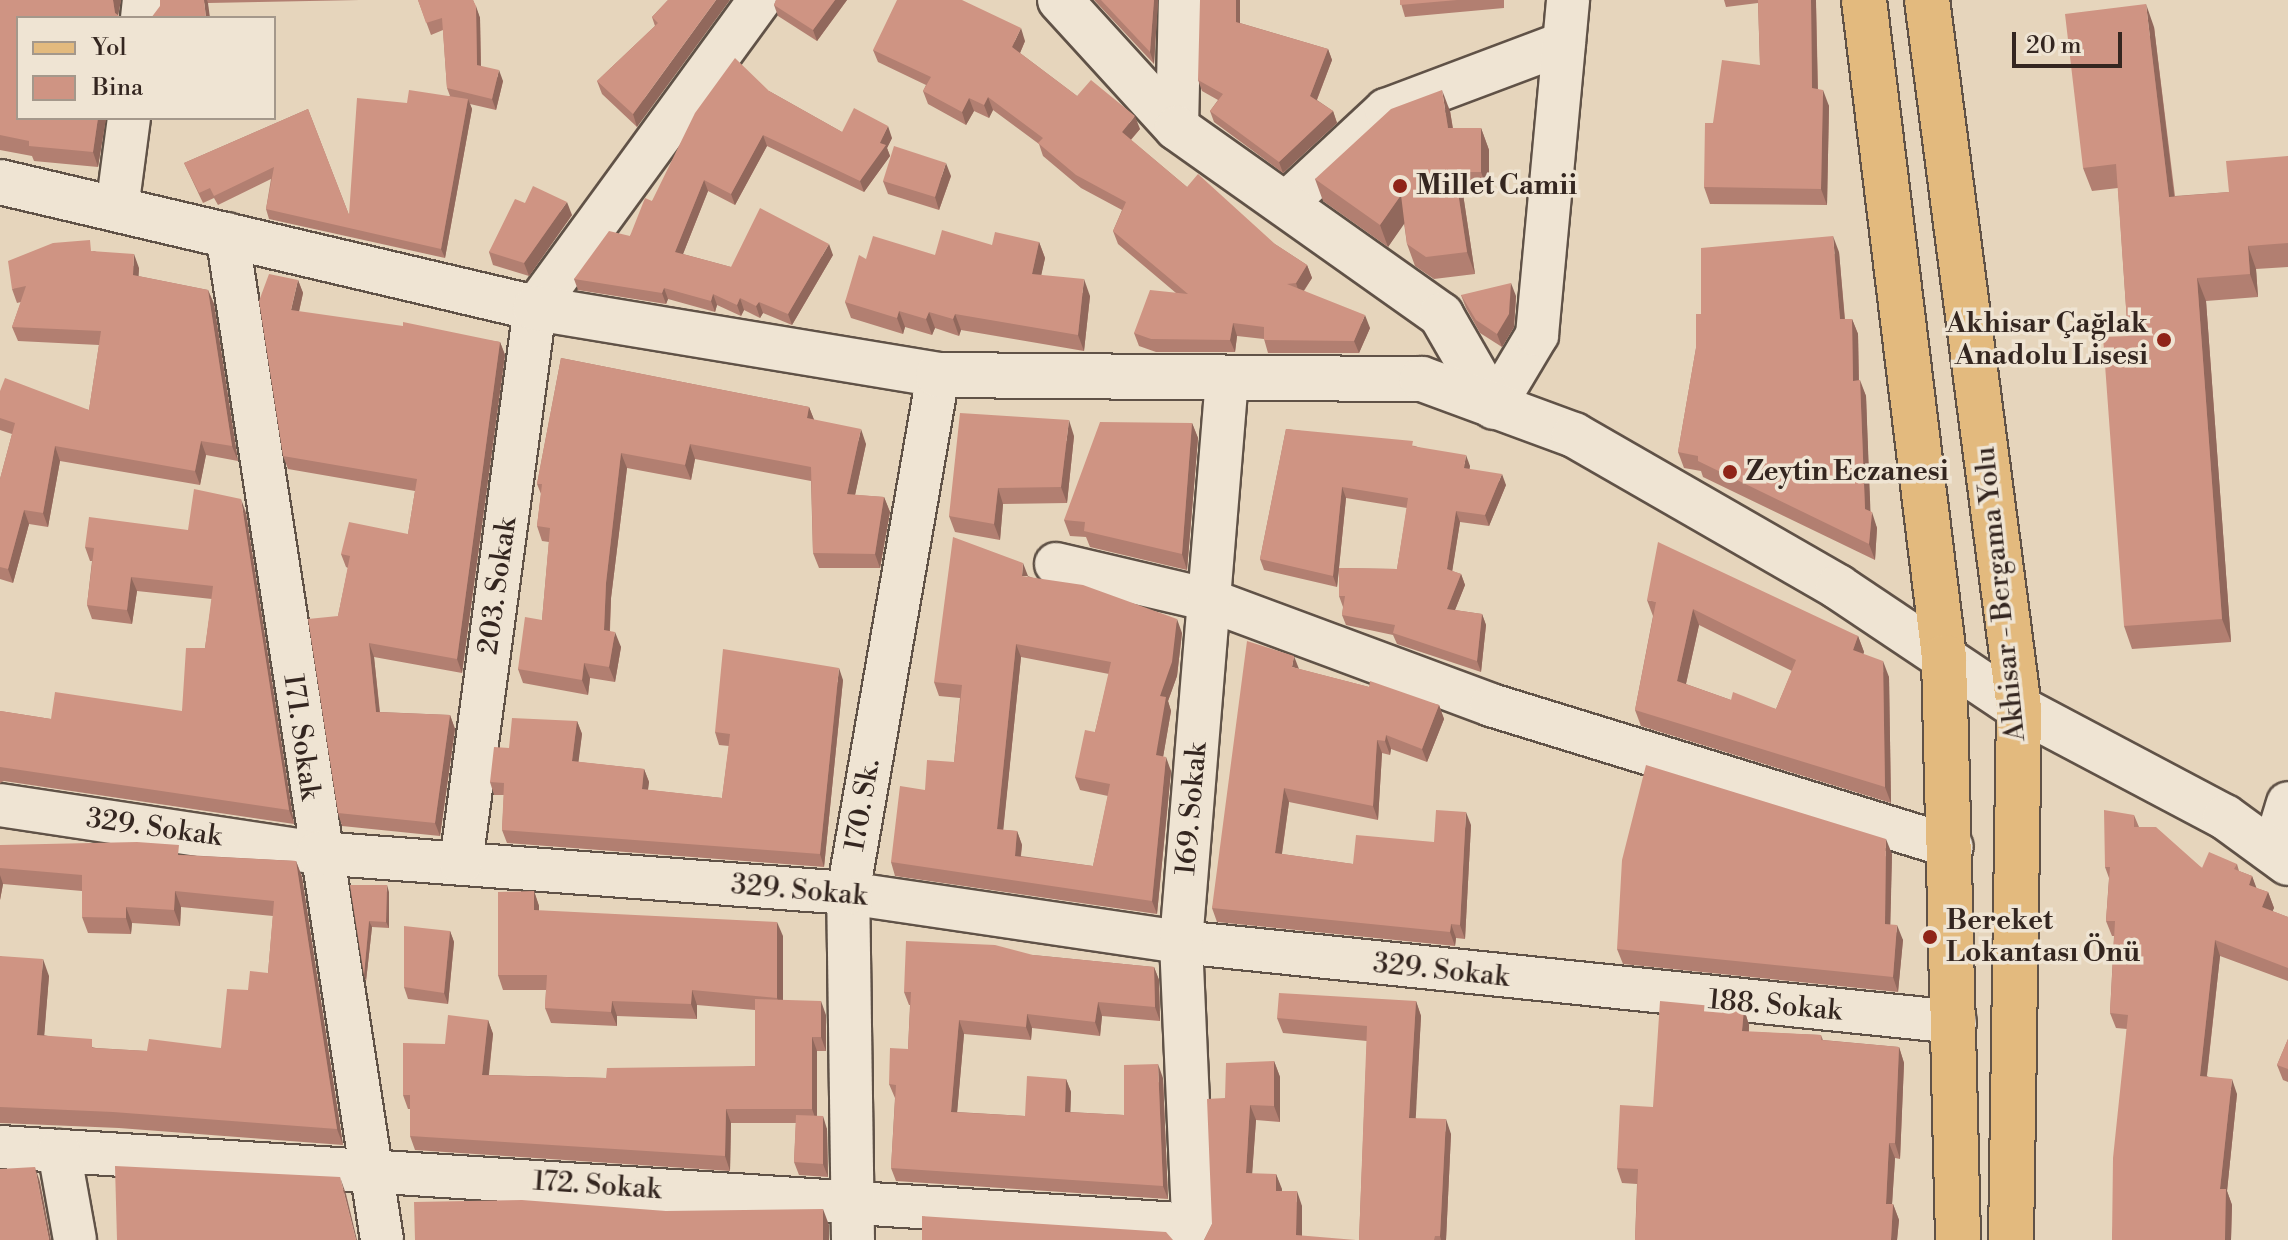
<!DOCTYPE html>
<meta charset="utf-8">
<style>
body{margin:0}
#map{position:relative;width:2288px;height:1240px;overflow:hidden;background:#e6d5bc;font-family:"Libre Bodoni",serif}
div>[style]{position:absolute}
.roads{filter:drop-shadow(2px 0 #605247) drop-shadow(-2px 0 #605247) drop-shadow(0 2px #605247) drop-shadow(0 -2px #605247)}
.minor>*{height:42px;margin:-21px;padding:0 21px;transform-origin:21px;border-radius:21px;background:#efe4d3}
.tertiary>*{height:44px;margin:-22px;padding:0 22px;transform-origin:22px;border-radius:22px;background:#efe4d3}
.secondary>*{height:44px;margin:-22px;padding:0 22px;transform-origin:22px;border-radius:22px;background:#efe4d3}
.primary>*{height:44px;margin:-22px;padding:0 22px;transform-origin:22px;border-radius:22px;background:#e3ba7e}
.wall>*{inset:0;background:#b27f71}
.shaded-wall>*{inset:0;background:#91685c}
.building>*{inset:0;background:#cf9483}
.dots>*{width:22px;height:22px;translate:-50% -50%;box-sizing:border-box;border:4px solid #efe4d3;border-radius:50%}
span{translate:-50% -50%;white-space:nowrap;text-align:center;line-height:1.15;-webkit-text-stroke:7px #efe4d3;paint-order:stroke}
.poi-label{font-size:28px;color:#342620;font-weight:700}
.left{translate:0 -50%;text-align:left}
.right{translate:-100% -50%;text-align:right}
.street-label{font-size:28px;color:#342620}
.legend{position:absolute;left:16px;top:16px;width:260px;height:104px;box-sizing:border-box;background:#efe4d3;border:2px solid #a4988b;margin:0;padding:10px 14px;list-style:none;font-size:24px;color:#342620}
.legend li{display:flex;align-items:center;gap:16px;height:40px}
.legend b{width:40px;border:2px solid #a4988b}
.scale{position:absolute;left:2012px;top:32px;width:110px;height:36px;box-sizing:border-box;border:4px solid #342620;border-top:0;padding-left:10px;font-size:24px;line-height:28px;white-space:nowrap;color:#342620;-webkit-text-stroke:6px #efe4d3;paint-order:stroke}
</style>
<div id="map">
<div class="roads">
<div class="minor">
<i style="left:142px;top:18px;width:18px;rotate:-84deg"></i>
<i style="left:1177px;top:128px;width:128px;rotate:-88.7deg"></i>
<i style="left:1286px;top:203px;width:137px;rotate:-42.9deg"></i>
<i style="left:1386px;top:110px;width:190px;rotate:-20.6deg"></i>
<i style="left:117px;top:209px;width:92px;rotate:-82.5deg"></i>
<i style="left:227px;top:234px;width:1018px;rotate:81.24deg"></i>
<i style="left:1494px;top:407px;width:84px;rotate:-59.2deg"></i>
<i style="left:1537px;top:335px;width:336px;rotate:-84.7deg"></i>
<i style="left:1056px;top:564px;width:157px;rotate:13.2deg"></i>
<i style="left:1209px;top:600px;width:301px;rotate:20.4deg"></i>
<i style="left:1491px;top:705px;width:482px;rotate:17.1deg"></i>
<i style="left:0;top:805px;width:322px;rotate:8.6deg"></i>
<i style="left:318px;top:853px;width:532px;rotate:4.32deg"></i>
<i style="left:848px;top:893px;width:337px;rotate:8.4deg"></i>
<i style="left:1181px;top:942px;width:778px;rotate:5.9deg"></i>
<i style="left:2273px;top:852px;width:51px;rotate:-73deg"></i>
<i style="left:461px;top:863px;width:560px;rotate:-82.41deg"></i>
<i style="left:535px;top:308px;width:381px;rotate:-53.9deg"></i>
<i style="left:0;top:1147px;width:1197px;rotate:3.74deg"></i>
<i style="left:59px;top:1151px;width:90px;rotate:79.8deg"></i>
<i style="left:853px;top:1240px;width:347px;rotate:-90.8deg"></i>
<i style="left:848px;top:893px;width:526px;rotate:-80.14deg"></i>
<i style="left:1194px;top:1240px;width:298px;rotate:-92.5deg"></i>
<i style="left:1181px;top:942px;width:565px;rotate:-85.33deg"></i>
</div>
<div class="tertiary">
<i style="left:1060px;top:0;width:173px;rotate:47.6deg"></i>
<i style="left:1177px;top:128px;width:324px;rotate:35.3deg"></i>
<i style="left:1441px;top:315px;width:106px;rotate:60.1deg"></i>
<i style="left:2019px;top:708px;width:233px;rotate:27.9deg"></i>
<i style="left:2225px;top:817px;width:78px;rotate:36.1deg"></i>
</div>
<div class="secondary">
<i style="left:0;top:182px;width:550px;rotate:13.25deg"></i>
<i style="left:535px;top:308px;width:409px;rotate:9.4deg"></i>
<i style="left:938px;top:375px;width:484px;rotate:0.5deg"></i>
<i style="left:1422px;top:379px;width:162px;rotate:20.2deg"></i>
<i style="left:1574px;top:435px;width:305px;rotate:29.9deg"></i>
<i style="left:1838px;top:587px;width:218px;rotate:33.8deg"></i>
</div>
<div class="primary">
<i style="left:1864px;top:0;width:662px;rotate:83.06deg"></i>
<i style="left:1944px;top:657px;width:583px;rotate:88.62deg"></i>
<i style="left:1927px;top:0;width:714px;rotate:82.6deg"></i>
<i style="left:2019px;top:708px;width:532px;rotate:90.86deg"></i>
</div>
</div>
<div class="wall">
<i style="clip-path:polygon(0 0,121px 0,118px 15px,18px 18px,106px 118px,98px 167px,34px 161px,32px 156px,0 150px)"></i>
<i style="clip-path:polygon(160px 0,360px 0,208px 3px,160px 6px)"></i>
<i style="clip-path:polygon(418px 0,473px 0,480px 18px,481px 66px,503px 81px,496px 110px,470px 104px,472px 109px,445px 258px,269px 219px,266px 209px,271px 179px,218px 205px,214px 198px,203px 203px,184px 163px,308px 109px,349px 215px,407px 103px,450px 96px,447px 88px,443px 30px,431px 35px)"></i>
<i style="clip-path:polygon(668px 0,637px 127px,602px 94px,597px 81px,655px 26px,652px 17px)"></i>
<i style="clip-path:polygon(776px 0,847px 0,817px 41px,778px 16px,774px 5px)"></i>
<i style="clip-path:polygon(1094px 0,1158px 0,1154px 64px)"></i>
<i style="clip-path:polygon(1240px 0,1240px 23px,1328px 49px,1332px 60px,1317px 100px,1333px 111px,1337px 123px,1283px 173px,1214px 122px,1210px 111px,1218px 100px,1202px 91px,1198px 80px)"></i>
<i style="clip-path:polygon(1400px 0,1504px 0,1504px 8px,1405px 17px)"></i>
<i style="clip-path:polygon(1724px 0,1816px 0,1818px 89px,1829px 106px,1827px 205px,1710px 204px,1704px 187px,1713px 123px,1760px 65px,1758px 3px,1726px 7px)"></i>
<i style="clip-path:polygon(2154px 27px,2175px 196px,2229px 192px,2288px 156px,2288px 267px,2256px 269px,2258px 297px,2206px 301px,2231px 642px,2132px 649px,2124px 626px,2128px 336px,2118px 188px,2092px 191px,2083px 168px)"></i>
<i style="clip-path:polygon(1025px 41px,1020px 53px,1077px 96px,1140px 129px,1131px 140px,1187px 187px,1307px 265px,1312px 278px,1304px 291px,1370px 328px,1359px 353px,1268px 353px,1264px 339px,1237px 336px,1235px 352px,1156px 352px,1139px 346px,1134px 333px,1176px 293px,1118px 244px,1113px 231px,1122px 210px,1081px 188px,1043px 156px,1039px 144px,993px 110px,989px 118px,974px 111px,966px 125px,928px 104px,923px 91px,926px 85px,878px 62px,873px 50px)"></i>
<i style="clip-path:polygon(769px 91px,842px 132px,892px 138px,887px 148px,890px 156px,864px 192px,767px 146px,735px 205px,708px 191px,683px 254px,731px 267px,833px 255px,792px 325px,763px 313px,760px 318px,744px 310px,741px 316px,717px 305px,715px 312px,668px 299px,666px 304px,578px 290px,574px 279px,630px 236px,652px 201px)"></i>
<i style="clip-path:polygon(1450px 111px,1453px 128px,1481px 128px,1489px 150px,1489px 194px,1463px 194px,1475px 274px,1434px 279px,1415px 266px,1407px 244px,1404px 223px,1388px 247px,1323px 201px,1315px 179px)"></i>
<i style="clip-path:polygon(951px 176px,939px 210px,888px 194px,883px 181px)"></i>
<i style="clip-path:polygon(525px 203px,572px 215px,529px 276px,493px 265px,489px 252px)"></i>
<i style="clip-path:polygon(1039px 242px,1045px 258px,1041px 275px,1090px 296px,1084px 351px,961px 330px,959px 336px,935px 328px,932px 335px,905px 327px,903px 334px,851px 318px,845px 302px,866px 259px,935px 255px,992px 245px)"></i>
<i style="clip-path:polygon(94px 251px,139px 268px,138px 276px,208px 290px,214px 304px,238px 461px,206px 455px,200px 485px,60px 461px,48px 527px,29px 524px,13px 583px,0 579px,0 479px,12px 434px,0 430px,0 391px,89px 410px,99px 345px,18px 341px,12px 327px,21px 302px,17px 303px,12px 289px)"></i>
<i style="clip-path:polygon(1839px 252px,1845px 319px,1852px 319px,1858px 334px,1859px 380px,1866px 396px,1870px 511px,1877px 528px,1875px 560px,1703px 477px,1701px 471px,1684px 468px,1678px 452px,1696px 348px,1701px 314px)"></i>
<i style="clip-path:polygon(298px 280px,303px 293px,299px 312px,500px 342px,505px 355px,462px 673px,374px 657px,380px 712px,450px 715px,455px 729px,440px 836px,342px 826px,338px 813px,338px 616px,348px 568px,346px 567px,341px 554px,408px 534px,415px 491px,288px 469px,283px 456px)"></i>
<i style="clip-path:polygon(1461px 295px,1516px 296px,1514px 327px,1502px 347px,1480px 333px,1466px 308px)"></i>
<i style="clip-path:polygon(561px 358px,809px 407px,814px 420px,866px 444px,855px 495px,884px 497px,890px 512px,880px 568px,819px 568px,813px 553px,811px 481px,695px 459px,691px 480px,627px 468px,611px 598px,610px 631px,621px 647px,615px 682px,590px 678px,588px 695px,523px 683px,518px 669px,542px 620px,549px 542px,542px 541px,537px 526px,541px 494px,537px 484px)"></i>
<i style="clip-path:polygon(1192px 423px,1198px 438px,1187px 570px,1090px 547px,1086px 537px,1070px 536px,1064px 520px)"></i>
<i style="clip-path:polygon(evenodd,1286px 429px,1415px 446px,1470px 466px,1469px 469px,1506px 485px,1489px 526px,1460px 522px,1452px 571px,1461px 574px,1465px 585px,1455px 610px,1482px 614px,1486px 625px,1481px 672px,1397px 644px,1393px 635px,1346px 625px,1342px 615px,1343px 607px,1339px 596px,1339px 570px,1337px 587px,1264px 570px,1260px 559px,1286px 429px,1346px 498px,1407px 508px,1397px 569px,1339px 568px,1346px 498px)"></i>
<i style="clip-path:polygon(1074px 436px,1067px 503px,1003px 504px,1000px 540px,955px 532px,949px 516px)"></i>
<i style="clip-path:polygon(246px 513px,294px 824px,4px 781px,0 783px,0 711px,51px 719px,182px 711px,205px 648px,212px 599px,137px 591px,132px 624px,92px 619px,87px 605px,92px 561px,90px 561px,85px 547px,188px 530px)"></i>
<i style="clip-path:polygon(evenodd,1028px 576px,1182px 633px,1177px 676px,1168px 701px,1171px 711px,1163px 757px,1171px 771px,1157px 914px,895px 876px,891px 862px,925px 790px,954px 762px,960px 698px,939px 696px,934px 682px,1028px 576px,1021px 657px,1109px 674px,1095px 732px,1075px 777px,1080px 790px,1108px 796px,1093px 866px,1021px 856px,1022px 845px,1017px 831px,1003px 830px,1021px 657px)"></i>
<i style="clip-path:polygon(evenodd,1647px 600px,1858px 636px,1864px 652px,1863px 654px,1889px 677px,1891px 803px,1641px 726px,1635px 710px,1653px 616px,1647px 600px,1699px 625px,1792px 671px,1776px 709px,1731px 700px,1686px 684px,1699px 625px)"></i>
<i style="clip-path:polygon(1299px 669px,1439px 705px,1444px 719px,1427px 762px,1391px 749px,1390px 755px,1382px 753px,1378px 820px,1289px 802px,1282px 854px,1353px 864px,1434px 842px,1471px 825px,1465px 939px,1456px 938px,1455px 946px,1217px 922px,1212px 908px)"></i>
<i style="clip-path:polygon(843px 680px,824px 867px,507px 843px,502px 830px,504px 795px,494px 795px,490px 782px,509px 748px,577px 721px,582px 734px,578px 762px,644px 769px,649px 782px,648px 790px,722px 798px,729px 746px,719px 745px,715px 732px)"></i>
<i style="clip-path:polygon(2134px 815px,2139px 827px,2202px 868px,2237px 864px,2239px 871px,2252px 876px,2256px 888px,2268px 892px,2274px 908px,2272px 911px,2288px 917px,2288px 981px,2220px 956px,2207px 1076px,2237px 1094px,2227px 1191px,2232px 1205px,2231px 1240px,2112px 1240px,2127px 1029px,2116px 1028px,2110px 1013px,2114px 936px,2112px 936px,2106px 921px,2109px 878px,2105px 867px)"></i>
<i style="clip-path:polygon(0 845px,296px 861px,302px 877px,343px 1145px,119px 1128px,0 1123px,0 956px,49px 976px,44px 1035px,96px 1048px,147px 1051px,221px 1048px,248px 990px,268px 973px,273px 916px,181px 907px,180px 926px,132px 923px,131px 934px,88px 933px,82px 917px,82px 891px,3px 884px,0 900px)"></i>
<i style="clip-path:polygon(1892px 854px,1890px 925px,1903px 940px,1898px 992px,1623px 964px,1617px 949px)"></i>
<i style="clip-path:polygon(350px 885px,389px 892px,389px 928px,372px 927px,366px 981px,364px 975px)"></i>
<i style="clip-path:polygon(534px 891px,539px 906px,539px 911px,783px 936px,783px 1000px,826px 1015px,826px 1051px,817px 1051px,817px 1116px,827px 1129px,828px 1177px,799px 1175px,794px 1162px,796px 1123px,731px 1123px,730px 1171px,415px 1150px,410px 1136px,410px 1109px,408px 1109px,403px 1095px,445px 1044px,488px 1020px,493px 1034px,489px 1075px,606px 1078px,755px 1066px,755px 1010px,697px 1005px,697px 1019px,617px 1016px,617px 1026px,551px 1023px,545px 1008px,546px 990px,503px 990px,498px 975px)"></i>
<i style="clip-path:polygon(450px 931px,454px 942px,448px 1004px,408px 999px,404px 987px)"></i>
<i style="clip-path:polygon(1033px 955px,1154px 967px,1159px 980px,1160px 1021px,1102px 1016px,1100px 1036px,1032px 1028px,1031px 1040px,964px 1034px,957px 1112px,1025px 1116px,1066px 1079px,1071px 1092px,1070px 1112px,1124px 1115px,1163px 1078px,1168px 1199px,896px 1181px,891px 1168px,895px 1098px,889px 1084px,908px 1049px,910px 1005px,909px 1005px,904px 992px)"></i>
<i style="clip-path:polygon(1416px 1001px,1421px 1016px,1415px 1118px,1451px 1134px,1446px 1240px,1359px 1240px,1367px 1041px,1283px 1033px,1277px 1018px)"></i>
<i style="clip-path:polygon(1744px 1009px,1749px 1025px,1749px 1032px,1821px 1035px,1823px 1040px,1899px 1047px,1904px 1063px,1900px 1159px,1895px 1158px,1892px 1204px,1893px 1204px,1899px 1220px,1897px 1240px,1635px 1240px,1637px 1184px,1622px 1183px,1617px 1168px,1653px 1107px)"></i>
<i style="clip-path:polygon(2288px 1039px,2288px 1082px,2283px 1080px,2277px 1065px)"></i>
<i style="clip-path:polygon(1274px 1061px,1280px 1077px,1280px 1122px,1256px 1120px,1252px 1174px,1276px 1174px,1282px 1191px,1302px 1206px,1302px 1236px,1204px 1240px,1212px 1224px,1225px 1098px)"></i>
</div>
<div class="shaded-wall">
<i style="clip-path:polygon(113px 0,121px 0,118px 16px,115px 13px)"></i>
<i style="clip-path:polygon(204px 0,207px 0,208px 3px,210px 18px,206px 18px)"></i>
<i style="clip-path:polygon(716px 0,730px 0,637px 127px,633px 114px)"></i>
<i style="clip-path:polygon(835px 0,847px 0,817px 41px,813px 30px)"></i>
<i style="clip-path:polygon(1154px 0,1158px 0,1154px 64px,1150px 52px)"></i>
<i style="clip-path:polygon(1236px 0,1240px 0,1240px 33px,1236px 22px)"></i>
<i style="clip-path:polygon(1811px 0,1816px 0,1816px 6px,1818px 104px,1812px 88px)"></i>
<i style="clip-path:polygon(2146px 4px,2154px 27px,2177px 220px,2169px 197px)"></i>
<i style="clip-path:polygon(476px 6px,480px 18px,481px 76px,477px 65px)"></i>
<i style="clip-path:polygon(1021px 28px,1025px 41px,1017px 60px,1012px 47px)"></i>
<i style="clip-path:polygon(1328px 49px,1332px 60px,1314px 107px,1310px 96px)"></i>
<i style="clip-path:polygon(499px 70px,503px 81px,496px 110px,492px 99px)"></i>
<i style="clip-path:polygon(1442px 90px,1450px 111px,1456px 150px,1448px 128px)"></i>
<i style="clip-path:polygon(1823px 90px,1829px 106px,1827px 205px,1821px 189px)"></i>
<i style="clip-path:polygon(988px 97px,993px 110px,989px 118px,984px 105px)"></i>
<i style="clip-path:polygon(969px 98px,974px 111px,966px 125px,962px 112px)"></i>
<i style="clip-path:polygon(468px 99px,472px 109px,445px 258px,441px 249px)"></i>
<i style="clip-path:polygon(1333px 111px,1337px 123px,1283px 173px,1279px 162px)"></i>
<i style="clip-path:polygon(1135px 116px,1140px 129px,1126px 145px,1122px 132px)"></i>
<i style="clip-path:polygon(98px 118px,106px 118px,98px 167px,93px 152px)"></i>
<i style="clip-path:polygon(888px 126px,892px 138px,887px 148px,890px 156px,864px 192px,860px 181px)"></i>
<i style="clip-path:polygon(1481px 128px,1489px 150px,1489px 194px,1481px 172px)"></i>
<i style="clip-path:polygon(763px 135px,767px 146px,735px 205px,731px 194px)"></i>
<i style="clip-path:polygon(946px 163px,951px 176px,939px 210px,935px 197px)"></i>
<i style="clip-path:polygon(1455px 172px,1463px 194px,1475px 274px,1467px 252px)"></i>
<i style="clip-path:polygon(704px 180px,708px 191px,679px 264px,675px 252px)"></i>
<i style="clip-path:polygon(1401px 195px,1409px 217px,1388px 247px,1380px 225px)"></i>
<i style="clip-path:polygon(567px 202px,572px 215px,529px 276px,524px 263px)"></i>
<i style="clip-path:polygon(1833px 236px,1839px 252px,1846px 335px,1840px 319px)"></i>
<i style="clip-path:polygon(1039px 242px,1045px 258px,1038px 290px,1032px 274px)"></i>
<i style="clip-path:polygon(829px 244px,833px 255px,792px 325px,788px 314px)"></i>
<i style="clip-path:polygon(2248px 246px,2256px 269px,2258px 297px,2250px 274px)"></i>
<i style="clip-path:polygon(134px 254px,139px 268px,138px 289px,133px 275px)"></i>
<i style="clip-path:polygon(1307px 265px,1312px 278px,1300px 296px,1296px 283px)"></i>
<i style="clip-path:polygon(2197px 278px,2206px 301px,2231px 642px,2222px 619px)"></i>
<i style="clip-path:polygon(1084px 279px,1090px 296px,1084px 351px,1078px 335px)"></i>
<i style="clip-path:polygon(298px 280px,303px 293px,296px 324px,291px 310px)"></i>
<i style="clip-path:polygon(1511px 283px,1516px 296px,1514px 327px,1502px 347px,1497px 334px)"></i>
<i style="clip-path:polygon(664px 288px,668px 299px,666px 304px,662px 293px)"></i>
<i style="clip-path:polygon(208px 290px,214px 304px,238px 461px,232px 446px)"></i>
<i style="clip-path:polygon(713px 294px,717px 305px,715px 312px,711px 301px)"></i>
<i style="clip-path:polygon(740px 298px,744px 310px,741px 316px,737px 305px)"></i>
<i style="clip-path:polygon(759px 302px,763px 313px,760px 318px,756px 306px)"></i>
<i style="clip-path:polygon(899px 311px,905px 327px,903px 334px,897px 318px)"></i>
<i style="clip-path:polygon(929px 312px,935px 328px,932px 335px,926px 319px)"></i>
<i style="clip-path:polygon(955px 314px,961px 330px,959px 336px,953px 319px)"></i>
<i style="clip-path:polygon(1365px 315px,1370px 328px,1359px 353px,1354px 341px)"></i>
<i style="clip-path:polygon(1852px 319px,1858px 334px,1859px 396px,1853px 381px)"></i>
<i style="clip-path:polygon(1233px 323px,1237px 336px,1235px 352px,1230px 340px)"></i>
<i style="clip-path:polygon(500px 342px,505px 355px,462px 673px,457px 659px)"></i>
<i style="clip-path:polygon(1860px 380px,1866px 396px,1871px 525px,1865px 509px)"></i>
<i style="clip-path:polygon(809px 407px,815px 422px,807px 418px)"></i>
<i style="clip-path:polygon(1069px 420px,1074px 436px,1067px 503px,1061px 487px)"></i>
<i style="clip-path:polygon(1192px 423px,1198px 438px,1187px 570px,1182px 554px)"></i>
<i style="clip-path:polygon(861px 429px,866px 444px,852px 509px,847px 494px)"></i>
<i style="clip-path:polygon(201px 441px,206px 455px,200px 485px,195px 471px)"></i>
<i style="clip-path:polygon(690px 444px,695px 459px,691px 480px,685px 465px)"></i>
<i style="clip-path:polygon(55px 446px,60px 461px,48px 527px,43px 513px)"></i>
<i style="clip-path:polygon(621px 453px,627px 468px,611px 598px,609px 645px,604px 630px,606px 583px)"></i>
<i style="clip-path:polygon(1466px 455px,1470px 466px,1468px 479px,1464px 468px)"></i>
<i style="clip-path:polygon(1502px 474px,1506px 485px,1489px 526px,1485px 515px)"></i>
<i style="clip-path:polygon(1342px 487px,1346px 498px,1337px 587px,1333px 576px)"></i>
<i style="clip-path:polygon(998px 488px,1003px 504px,1000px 540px,994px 524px)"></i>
<i style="clip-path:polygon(884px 497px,890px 512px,880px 568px,875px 554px)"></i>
<i style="clip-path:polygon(241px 499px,246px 513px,294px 824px,289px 810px)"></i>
<i style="clip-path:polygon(24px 510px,29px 524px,13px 583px,8px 569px)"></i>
<i style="clip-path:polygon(1456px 511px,1460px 522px,1451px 579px,1447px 569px)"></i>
<i style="clip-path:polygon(1872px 512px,1877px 528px,1875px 560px,1869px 544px)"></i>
<i style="clip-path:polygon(1023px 563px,1028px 576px,1022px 576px)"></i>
<i style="clip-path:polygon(1461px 574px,1465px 585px,1451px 620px,1447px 609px)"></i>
<i style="clip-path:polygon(131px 577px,137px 591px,132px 624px,127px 610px)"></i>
<i style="clip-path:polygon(1693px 609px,1699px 625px,1683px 697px,1677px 681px)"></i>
<i style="clip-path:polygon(1482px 614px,1486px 625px,1481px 672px,1477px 661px)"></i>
<i style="clip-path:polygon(1177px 619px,1182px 633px,1177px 676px,1168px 701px,1171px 711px,1161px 769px,1156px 755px,1160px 696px)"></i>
<i style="clip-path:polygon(615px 632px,621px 647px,615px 682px,609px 667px)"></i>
<i style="clip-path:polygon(1858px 636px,1864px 652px,1859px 666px,1853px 650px)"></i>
<i style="clip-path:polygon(369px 643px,374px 657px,381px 726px,376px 712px)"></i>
<i style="clip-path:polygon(1016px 644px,1021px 657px,1002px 842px,997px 829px)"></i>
<i style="clip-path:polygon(1294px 656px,1299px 669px,1292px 667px)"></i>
<i style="clip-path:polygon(1883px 661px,1889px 677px,1891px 803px,1885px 787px)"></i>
<i style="clip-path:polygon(584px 663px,590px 678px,588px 695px,582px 680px)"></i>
<i style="clip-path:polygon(839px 668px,843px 680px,824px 867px,820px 854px)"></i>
<i style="clip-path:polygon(1439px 705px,1444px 719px,1427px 762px,1422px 749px)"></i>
<i style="clip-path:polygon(450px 715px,455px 729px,440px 836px,435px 823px)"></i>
<i style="clip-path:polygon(577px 721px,582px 734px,577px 774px,572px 761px)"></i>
<i style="clip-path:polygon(1386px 735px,1391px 749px,1390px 755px,1385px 741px)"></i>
<i style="clip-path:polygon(1377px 740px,1382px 753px,1378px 820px,1373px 806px)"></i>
<i style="clip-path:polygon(1166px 757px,1171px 771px,1157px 914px,1152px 901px)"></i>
<i style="clip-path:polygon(644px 769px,649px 782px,646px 802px,642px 789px)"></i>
<i style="clip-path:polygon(1284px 788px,1289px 802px,1280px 866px,1275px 853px)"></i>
<i style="clip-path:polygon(1466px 812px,1471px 825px,1465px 939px,1460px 925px)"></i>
<i style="clip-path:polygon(1017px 831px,1022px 845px,1019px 869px,1015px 856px)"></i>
<i style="clip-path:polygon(1886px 839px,1892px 854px,1890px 939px,1885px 924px)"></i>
<i style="clip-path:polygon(296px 861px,302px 877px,343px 1145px,337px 1129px)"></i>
<i style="clip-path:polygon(0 875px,3px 884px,0 900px)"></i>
<i style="clip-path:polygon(2252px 876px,2258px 892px,2249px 885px)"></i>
<i style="clip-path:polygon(387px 885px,389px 892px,389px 928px,386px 922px)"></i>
<i style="clip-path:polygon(175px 891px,181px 907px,180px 926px,174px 910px)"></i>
<i style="clip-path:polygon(534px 891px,539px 906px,539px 925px,534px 910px)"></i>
<i style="clip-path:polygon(2268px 892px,2274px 908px,2268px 922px,2262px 907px)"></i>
<i style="clip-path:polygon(126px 907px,132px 923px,131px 934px,126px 918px)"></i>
<i style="clip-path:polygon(369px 921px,372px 927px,366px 981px,364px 975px)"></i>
<i style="clip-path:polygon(777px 922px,783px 936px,783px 1012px,777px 998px)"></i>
<i style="clip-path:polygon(1451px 924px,1456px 938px,1455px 946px,1450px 932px)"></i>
<i style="clip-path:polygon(1897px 925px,1903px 940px,1898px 992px,1893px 977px)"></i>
<i style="clip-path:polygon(450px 931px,454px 942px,448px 1004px,444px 993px)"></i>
<i style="clip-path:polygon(2215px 940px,2220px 956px,2205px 1091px,2200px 1076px)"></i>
<i style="clip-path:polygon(43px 959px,49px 976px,43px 1051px,37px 1035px)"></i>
<i style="clip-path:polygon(1154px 967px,1159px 980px,1160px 1021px,1155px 1007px)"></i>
<i style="clip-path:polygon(692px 990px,697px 1005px,697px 1019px,691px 1004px)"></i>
<i style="clip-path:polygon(612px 1001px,617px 1016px,617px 1026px,611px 1012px)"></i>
<i style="clip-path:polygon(821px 1001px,826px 1015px,826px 1051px,821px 1037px)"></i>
<i style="clip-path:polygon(1416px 1001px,1421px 1016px,1415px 1133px,1409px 1118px)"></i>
<i style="clip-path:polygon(1098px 1002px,1102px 1016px,1100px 1036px,1095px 1022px)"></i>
<i style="clip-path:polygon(1744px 1009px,1749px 1025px,1748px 1047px,1742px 1031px)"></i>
<i style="clip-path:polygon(1027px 1014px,1032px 1028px,1031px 1040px,1026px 1027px)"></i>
<i style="clip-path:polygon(488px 1020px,493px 1034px,487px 1089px,482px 1075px)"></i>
<i style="clip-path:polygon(959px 1020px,964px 1034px,956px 1125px,951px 1112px)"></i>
<i style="clip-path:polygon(812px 1037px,817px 1051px,817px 1123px,812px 1109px)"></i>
<i style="clip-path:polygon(1899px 1047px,1904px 1063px,1900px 1159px,1895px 1143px)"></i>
<i style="clip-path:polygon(1274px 1061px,1280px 1077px,1280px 1122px,1274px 1106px)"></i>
<i style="clip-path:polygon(1158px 1064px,1163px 1078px,1168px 1199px,1163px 1186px)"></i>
<i style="clip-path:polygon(1066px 1079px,1071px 1092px,1070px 1126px,1065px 1112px)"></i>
<i style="clip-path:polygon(2232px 1079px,2237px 1094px,2227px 1191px,2232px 1205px,2231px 1240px,2225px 1240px,2220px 1189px)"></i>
<i style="clip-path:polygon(1250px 1105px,1256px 1120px,1251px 1189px,1246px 1173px)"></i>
<i style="clip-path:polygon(726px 1109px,731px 1123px,730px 1171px,725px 1156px)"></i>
<i style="clip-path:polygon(823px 1116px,827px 1129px,828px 1177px,823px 1164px)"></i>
<i style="clip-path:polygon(1446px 1119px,1451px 1134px,1446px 1240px,1441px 1240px,1440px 1236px)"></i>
<i style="clip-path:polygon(1889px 1143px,1895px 1158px,1891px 1220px,1886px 1204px)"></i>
<i style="clip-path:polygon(35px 1167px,40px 1182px,51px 1240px,49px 1240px)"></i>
<i style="clip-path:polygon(1276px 1174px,1282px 1189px,1281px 1206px,1276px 1191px)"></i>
<i style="clip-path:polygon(340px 1177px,346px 1194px,357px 1240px,356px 1240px)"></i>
<i style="clip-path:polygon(1297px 1191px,1302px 1206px,1302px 1240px,1296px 1235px)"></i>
<i style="clip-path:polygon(1893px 1204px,1899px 1220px,1897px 1240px,1891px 1240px)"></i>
<i style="clip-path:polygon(823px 1209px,829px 1225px,829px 1240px,823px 1240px)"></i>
</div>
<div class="building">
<i style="clip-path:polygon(0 0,113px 0,115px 13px,122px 18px,18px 18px,18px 118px,98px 118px,93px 152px,29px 146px,29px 141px,0 135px)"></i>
<i style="clip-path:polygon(160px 0,204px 0,206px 18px,151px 18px,160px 6px)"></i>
<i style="clip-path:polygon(418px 0,473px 0,476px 6px,477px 65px,499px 70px,492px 99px,447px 88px,442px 18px,426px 23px)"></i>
<i style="clip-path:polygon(668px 0,716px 0,633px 114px,597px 81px,658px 23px,652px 17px)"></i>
<i style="clip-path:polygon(776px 0,835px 0,813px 30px,774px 5px)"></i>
<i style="clip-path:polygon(897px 0,962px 0,1021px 28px,1012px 47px,1077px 96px,1091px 80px,1135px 116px,1122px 132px,1187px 187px,1198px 174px,1275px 244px,1307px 265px,1296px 283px,1287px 284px,1365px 315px,1354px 341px,1264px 340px,1264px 327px,1233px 323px,1230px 340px,1151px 339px,1134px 333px,1150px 290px,1188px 294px,1113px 231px,1126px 202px,1076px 175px,1038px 143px,1043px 138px,988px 97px,984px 105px,969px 98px,962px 112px,923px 91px,931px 77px,873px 50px)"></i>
<i style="clip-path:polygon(1101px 0,1154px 0,1150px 52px)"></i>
<i style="clip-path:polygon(1200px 0,1236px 0,1236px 22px,1328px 49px,1310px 96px,1333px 111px,1279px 162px,1210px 111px,1223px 94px,1198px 80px)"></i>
<i style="clip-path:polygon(1400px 0,1457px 0,1400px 5px)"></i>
<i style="clip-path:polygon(1758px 0,1811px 0,1812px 88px,1823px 90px,1821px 189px,1704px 187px,1705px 123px,1713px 123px,1722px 60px,1760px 65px)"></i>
<i style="clip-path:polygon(2146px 4px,2169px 197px,2229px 192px,2226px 161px,2288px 156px,2288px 243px,2248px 246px,2250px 274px,2197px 278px,2222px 619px,2124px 626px,2103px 337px,2128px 336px,2116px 164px,2083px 168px,2065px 14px)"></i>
<i style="clip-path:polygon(735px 58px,769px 91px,842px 132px,854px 108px,888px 126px,880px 143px,886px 145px,860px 181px,763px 135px,731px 194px,704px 180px,675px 252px,731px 267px,760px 208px,829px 244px,788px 314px,759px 302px,756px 306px,740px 298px,737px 305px,713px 294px,711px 301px,664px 288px,662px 293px,574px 279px,609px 231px,630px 236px,645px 198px,652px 201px,695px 113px)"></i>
<i style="clip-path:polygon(409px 90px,468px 99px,441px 249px,266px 209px,274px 167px,214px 196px,210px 188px,199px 193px,184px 163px,308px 109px,349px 215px,357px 98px,407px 103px)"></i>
<i style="clip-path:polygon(1442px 90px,1448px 128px,1481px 128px,1481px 172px,1455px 172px,1467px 252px,1426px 257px,1407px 244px,1401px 195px,1380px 225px,1315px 179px,1391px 109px)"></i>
<i style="clip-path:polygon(894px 146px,946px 163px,935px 197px,883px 181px)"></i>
<i style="clip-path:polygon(533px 186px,567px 202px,524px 263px,489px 252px,515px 199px,525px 203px)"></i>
<i style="clip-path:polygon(942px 230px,992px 245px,995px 232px,1039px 242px,1032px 274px,1084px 279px,1078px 335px,955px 314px,953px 319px,929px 312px,926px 319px,899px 311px,897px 318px,845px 302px,859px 255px,866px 259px,873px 236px,935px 255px)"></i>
<i style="clip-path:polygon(1833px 236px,1840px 319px,1852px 319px,1853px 381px,1860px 380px,1865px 509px,1872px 512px,1869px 544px,1698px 461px,1698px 456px,1678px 452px,1696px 348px,1696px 314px,1701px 314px,1701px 248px)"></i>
<i style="clip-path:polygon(90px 240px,91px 251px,134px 254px,133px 275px,208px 290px,232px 446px,201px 441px,195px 471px,55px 446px,43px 513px,24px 510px,8px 569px,0 567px,0 479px,15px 423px,0 418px,0 391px,5px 378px,89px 410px,101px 331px,12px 327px,26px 286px,12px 289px,8px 261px,53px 243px)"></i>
<i style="clip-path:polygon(269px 274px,298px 280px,291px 310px,403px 326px,403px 322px,500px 342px,457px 659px,369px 643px,376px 712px,450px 715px,435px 823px,338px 813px,308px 619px,338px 616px,350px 556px,341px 554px,349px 522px,408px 534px,417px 479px,283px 456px,259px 301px)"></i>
<i style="clip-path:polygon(1511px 283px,1509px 314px,1497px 334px,1476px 320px,1461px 295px)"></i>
<i style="clip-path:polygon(561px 358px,809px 407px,807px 418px,861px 429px,847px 494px,884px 497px,875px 554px,813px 553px,811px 467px,690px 444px,685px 465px,621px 453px,606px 583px,604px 630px,615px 632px,609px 667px,584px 663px,582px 680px,518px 669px,525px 617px,542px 620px,550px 528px,537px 526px,542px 484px,537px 484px)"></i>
<i style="clip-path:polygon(960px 413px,1069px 420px,1061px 487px,998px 488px,994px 524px,949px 516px)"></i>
<i style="clip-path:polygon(1100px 422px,1192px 423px,1182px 554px,1084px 531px,1085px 522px,1064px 520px)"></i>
<i style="clip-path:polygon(1286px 429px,1413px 441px,1412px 446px,1466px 455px,1464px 468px,1502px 474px,1485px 515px,1456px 511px,1447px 569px,1461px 574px,1447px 609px,1482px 614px,1477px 661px,1393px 633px,1395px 625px,1342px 615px,1345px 596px,1339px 596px,1339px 568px,1397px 569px,1408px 498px,1342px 487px,1333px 576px,1260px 559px)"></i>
<i style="clip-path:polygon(194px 489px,241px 499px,289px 810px,0 767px,0 711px,51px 719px,55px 692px,182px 711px,186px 648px,205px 648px,213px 586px,131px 577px,127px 610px,87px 605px,94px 548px,85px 547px,89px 517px,188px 530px)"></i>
<i style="clip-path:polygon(evenodd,953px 537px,1023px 563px,1022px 576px,1083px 585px,1177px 619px,1172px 662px,1160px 696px,1166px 697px,1156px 755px,1166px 757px,1152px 901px,891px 862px,900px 786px,925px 790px,927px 760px,954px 762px,962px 685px,934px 682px,953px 537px,1016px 644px,1111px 662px,1095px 732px,1085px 730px,1075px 777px,1110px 784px,1093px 866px,1015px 856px,1017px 831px,997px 829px,1016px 644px)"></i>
<i style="clip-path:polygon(evenodd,1658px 542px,1858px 636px,1853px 650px,1883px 661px,1885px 787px,1635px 710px,1656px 602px,1647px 600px,1658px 542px,1693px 609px,1796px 660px,1776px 709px,1733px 692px,1731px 700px,1677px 681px,1693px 609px)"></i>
<i style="clip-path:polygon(1247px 641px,1294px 656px,1292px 667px,1369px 687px,1370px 681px,1439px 705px,1422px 749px,1386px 735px,1385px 741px,1377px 740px,1373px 806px,1284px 788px,1275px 853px,1353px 864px,1356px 835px,1434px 842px,1436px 810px,1466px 812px,1460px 925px,1451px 924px,1450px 932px,1212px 908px)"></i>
<i style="clip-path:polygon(723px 649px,839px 668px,820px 854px,502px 830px,504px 783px,490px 782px,494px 747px,509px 748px,512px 718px,577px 721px,572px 761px,644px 769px,642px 789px,722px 798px,730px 734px,715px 732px)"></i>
<i style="clip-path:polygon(1646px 765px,1886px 839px,1885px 924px,1897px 925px,1893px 977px,1617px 949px,1622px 860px)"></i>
<i style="clip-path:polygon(2104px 810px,2134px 815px,2134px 827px,2156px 827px,2202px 868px,2209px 852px,2237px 864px,2234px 869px,2252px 876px,2249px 885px,2268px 892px,2262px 907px,2288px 917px,2288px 968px,2215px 940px,2200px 1076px,2232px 1079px,2220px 1189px,2226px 1189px,2225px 1240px,2112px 1240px,2113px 1158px,2128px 1015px,2110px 1013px,2115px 921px,2106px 921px,2110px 867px,2105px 867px)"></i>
<i style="clip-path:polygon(137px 842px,179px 845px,178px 855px,296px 861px,337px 1129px,113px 1112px,0 1107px,0 956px,43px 959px,37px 1035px,92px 1039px,92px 1048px,147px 1051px,149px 1039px,221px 1048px,227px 989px,248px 990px,250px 971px,268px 973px,274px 901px,175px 891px,174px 910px,126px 907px,126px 918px,82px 917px,82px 875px,0 868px,0 845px)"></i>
<i style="clip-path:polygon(350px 885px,387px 885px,386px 922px,369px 921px,364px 975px)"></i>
<i style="clip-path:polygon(534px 891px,534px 910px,777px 922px,777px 998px,692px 990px,691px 1004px,612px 1001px,611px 1012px,545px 1008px,547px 975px,498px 975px,498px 892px)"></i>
<i style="clip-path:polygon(404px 926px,450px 931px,444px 993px,404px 987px)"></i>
<i style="clip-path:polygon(906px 941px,995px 945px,1033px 955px,1154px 967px,1155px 1007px,1098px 1002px,1095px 1022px,1027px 1014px,1026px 1027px,959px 1020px,951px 1112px,1025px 1116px,1027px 1076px,1066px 1079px,1065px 1112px,1124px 1115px,1124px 1065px,1158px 1064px,1163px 1186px,891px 1168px,896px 1085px,889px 1084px,890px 1048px,908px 1049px,911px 992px,904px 992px)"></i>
<i style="clip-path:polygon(1279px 993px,1416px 1001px,1409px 1118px,1446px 1119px,1440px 1236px,1435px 1236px,1434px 1240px,1359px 1240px,1367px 1026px,1277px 1018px)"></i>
<i style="clip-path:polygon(755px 999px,821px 1001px,821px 1037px,812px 1037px,812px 1109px,726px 1109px,725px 1156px,410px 1136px,410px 1095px,403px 1095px,403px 1043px,445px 1044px,448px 1015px,488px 1020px,482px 1075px,606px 1078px,607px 1068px,755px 1066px)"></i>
<i style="clip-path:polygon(1660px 1001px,1744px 1009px,1742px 1031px,1821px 1035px,1821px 1040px,1899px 1047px,1895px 1143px,1889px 1143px,1886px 1204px,1893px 1204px,1891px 1240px,1635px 1240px,1638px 1169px,1617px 1168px,1620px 1105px,1653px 1107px)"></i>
<i style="clip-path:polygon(2288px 1039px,2288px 1069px,2277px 1065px)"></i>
<i style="clip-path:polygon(1274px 1061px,1274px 1106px,1250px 1105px,1246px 1173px,1276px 1174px,1276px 1191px,1297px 1191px,1296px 1235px,1356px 1240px,1204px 1240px,1212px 1224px,1207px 1099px,1225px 1098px,1226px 1063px)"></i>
<i style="clip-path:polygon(796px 1115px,823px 1116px,823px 1164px,794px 1162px)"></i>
<i style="clip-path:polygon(115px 1166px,340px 1177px,356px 1240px,117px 1240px)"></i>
<i style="clip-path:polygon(35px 1167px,49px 1240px,0 1240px,0 1169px)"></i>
<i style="clip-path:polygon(522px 1200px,666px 1211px,823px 1209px,823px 1240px,415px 1240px,414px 1202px)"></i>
<i style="clip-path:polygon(922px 1216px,1166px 1232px,1173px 1240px,922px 1240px)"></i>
</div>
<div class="dots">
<i style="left:1400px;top:186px;background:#8f2418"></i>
<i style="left:2164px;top:340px;background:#8f2418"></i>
<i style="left:1730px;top:472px;background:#8f2418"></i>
<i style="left:1930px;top:937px;background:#8f2418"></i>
</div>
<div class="poi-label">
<span class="left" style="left:1416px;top:186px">Millet Camii</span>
<span class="right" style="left:2148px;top:340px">Akhisar Çağlak<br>Anadolu Lisesi</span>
<span class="left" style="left:1746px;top:472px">Zeytin Eczanesi</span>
<span class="left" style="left:1946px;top:937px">Bereket<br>Lokantası Önü</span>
</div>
<div class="street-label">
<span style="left:498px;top:586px;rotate:-82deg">203. Sokak</span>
<span style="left:2001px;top:594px;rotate:-96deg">Akhisar - Bergama Yolu</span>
<span style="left:301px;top:737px;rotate:82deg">171. Sokak</span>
<span style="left:863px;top:805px;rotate:-80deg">170. Sk.</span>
<span style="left:1192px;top:809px;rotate:-85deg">169. Sokak</span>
<span style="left:154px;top:828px;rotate:8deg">329. Sokak</span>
<span style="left:799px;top:891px;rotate:5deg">329. Sokak</span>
<span style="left:1441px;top:971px;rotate:6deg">329. Sokak</span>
<span style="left:1775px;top:1006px;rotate:5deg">188. Sokak</span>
<span style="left:597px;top:1186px;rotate:4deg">172. Sokak</span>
</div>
<ul class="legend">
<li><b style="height:10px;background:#e3ba7e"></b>Yol</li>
<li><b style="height:22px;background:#cf9483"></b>Bina</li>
</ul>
<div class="scale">20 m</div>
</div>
